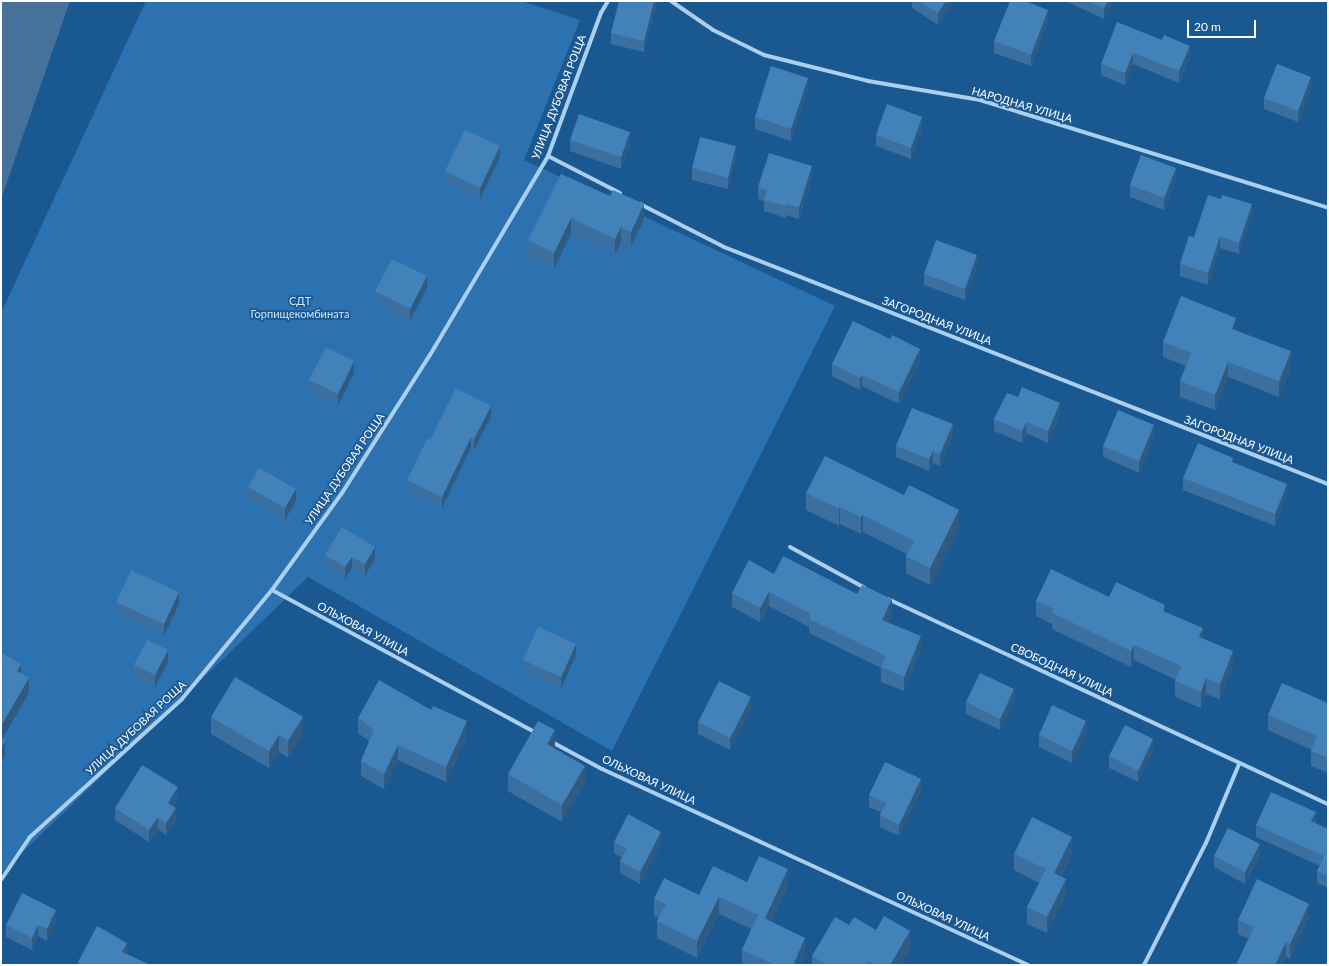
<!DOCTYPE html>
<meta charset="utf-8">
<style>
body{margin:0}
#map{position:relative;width:1329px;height:966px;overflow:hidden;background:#1a5892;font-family:Lato,sans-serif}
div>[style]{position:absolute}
.green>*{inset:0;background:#2d72b0}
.water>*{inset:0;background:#46719b}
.street>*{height:4px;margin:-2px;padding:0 2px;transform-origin:2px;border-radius:2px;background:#aacfef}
.wall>*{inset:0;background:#3a6f9f}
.shaded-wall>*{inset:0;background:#2f5a82}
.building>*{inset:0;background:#4381b9}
span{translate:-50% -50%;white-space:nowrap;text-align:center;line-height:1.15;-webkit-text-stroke:3.5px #1a5892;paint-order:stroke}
.street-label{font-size:11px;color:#fff}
.park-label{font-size:11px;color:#d0e7fb}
.frame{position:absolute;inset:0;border:2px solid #fff;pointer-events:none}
.scale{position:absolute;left:1187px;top:20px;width:69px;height:18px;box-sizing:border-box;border:2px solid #fff;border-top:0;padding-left:5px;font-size:12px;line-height:14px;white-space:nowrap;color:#fff;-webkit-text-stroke:3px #1a5892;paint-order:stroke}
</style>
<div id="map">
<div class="green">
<i style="clip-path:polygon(146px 1px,521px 1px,580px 20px,524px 160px,835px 306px,612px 751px,308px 577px,1px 873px,1px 313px)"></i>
</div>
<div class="water">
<i style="clip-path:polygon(1px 1px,70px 1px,1px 199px)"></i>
</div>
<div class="street">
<i style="left:671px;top:1px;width:51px;rotate:34.6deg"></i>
<i style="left:713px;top:30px;width:57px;rotate:26.1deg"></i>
<i style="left:764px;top:55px;width:107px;rotate:14deg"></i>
<i style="left:868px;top:81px;width:114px;rotate:9.6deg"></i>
<i style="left:980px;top:100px;width:364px;rotate:17.2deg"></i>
<i style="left:548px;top:156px;width:81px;rotate:27.2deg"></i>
<i style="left:640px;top:204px;width:94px;rotate:27.1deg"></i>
<i style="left:724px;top:247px;width:649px;rotate:21.42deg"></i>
<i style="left:790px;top:547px;width:85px;rotate:28.7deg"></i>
<i style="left:272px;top:590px;width:300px;rotate:28.4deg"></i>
<i style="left:888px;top:599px;width:485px;rotate:25deg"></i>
<i style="left:550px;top:741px;width:59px;rotate:28.3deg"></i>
<i style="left:602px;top:769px;width:469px;rotate:24.7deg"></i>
<i style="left:1px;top:880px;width:52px;rotate:-56deg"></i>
<i style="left:30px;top:837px;width:205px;rotate:-42.2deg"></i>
<i style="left:182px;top:699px;width:141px;rotate:-50.5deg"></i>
<i style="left:272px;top:590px;width:120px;rotate:-54.2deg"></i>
<i style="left:342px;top:493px;width:164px;rotate:-57.5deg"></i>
<i style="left:430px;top:355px;width:231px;rotate:-59.3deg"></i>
<i style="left:548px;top:156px;width:153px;rotate:-69.7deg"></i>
<i style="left:601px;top:13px;width:14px;rotate:-60deg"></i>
<i style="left:1144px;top:965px;width:137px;rotate:-63.1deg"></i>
<i style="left:1206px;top:843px;width:86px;rotate:-67.3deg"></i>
</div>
<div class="wall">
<i style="clip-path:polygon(656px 1px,656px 5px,644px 52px,611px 44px,611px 33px)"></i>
<i style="clip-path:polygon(912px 1px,954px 1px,938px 25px,912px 8px)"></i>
<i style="clip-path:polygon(1065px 1px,1113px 1px,1104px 19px)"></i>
<i style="clip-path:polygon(1048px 21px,1031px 66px,994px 53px,994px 41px)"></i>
<i style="clip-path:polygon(1162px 40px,1190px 57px,1179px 83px,1133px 64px,1125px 85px,1101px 75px,1101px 64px)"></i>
<i style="clip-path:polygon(808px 89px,791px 141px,755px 129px,755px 117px)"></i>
<i style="clip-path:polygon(1311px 89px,1298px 122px,1264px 109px,1264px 98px)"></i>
<i style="clip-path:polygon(922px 129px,911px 159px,876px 146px,876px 135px)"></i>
<i style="clip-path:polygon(570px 140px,630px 144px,621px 169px,570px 151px)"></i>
<i style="clip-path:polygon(736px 157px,728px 189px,692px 180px,692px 168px)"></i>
<i style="clip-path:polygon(500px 158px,480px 199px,445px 182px,445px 171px)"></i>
<i style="clip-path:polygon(561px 174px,644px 219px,631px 247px,621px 243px,615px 254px,571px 234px,554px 268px,528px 256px,528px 240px)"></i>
<i style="clip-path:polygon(812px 178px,799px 219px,786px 215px,786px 218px,764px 211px,764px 201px,758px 199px,758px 187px)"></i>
<i style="clip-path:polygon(1176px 179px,1164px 210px,1130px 197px,1130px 185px)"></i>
<i style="clip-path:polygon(1252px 216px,1239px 254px,1220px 248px,1208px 285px,1180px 276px,1180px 264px,1194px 237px)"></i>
<i style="clip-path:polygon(977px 267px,965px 300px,924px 285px,924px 274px)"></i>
<i style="clip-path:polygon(427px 288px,410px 321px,375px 303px,375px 291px)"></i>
<i style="clip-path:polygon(1236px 330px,1291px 367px,1279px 397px,1228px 377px,1215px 410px,1180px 397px,1180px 381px,1186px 366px,1163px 357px,1163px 342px)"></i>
<i style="clip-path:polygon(920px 361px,899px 404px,862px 386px,860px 390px,832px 376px,832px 364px)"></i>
<i style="clip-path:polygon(354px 373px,338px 405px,309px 391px,309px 380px)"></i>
<i style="clip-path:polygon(1060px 415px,1048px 443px,1026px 433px,1022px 443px,994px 431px,994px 419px)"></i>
<i style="clip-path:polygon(491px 417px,474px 450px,471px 448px,442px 508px,407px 491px,407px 480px,430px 440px)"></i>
<i style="clip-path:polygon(953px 436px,940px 466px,933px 463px,929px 471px,896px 457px,896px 446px)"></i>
<i style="clip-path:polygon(1154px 437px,1139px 473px,1103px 457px,1103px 446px)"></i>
<i style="clip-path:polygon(1183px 478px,1287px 495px,1275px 526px,1183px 490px)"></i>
<i style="clip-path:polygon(248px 487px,296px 500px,285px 520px,248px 498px)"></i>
<i style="clip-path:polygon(806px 493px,959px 527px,930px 585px,906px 573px,906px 556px,907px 554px,863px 532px,861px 534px,840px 524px,839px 526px,806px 510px)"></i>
<i style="clip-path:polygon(325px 555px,375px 558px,365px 576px,352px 568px,345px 579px,325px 566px)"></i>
<i style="clip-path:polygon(774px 574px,892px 613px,888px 622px,921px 650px,904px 691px,881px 682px,881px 668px,809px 633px,809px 627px,769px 606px,760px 622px,732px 607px,732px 593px)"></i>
<i style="clip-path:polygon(1109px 597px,1165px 612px,1203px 639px,1233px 667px,1220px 699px,1206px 694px,1201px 708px,1175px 697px,1175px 681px,1176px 680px,1134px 660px,1131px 667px,1052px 629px,1052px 624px,1036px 616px,1036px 601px)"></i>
<i style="clip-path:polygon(116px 602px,179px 604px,164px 636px,116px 613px)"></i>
<i style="clip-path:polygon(576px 655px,561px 689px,523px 671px,523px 660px)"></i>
<i style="clip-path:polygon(168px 662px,155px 687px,134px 676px,134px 665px)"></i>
<i style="clip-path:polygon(1014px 701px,1000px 730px,966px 714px,966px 702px)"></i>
<i style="clip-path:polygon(1328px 703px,1328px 773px,1311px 766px,1311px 751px,1312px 750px,1268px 730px,1268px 715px)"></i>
<i style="clip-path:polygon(751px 709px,730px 750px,698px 734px,698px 722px)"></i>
<i style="clip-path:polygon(211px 717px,303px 734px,288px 758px,279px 752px,269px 768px,211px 734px)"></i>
<i style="clip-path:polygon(358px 718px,467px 736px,446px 782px,398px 760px,384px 789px,361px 776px,361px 761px,369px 741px,358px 733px)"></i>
<i style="clip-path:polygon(1086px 733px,1072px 763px,1039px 747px,1039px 735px)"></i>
<i style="clip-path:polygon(555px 747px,554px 748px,585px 783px,562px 822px,508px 791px,508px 774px)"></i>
<i style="clip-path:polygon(1153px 751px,1138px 782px,1109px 768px,1109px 756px)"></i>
<i style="clip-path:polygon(921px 791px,899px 836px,880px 827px,880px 815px,881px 812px,869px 807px,869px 795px)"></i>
<i style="clip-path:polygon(178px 799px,173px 806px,176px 820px,166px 835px,158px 829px,149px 842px,115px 820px,115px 808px)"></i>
<i style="clip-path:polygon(1315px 823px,1328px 829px,1328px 888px,1317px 883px,1317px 871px,1320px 866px,1256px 837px,1256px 825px)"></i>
<i style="clip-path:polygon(614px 842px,661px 843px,640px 884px,620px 873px,620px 861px,622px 858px,614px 853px)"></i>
<i style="clip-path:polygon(1014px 854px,1072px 854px,1061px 877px,1066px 896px,1047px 933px,1027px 924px,1027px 907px,1039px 883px,1014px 870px)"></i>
<i style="clip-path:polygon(1260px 855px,1245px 884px,1214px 867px,1214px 856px)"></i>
<i style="clip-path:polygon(747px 882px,788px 886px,771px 922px,805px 955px,801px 965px,742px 965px,742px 950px,751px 929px,719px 914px,697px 958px,657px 938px,657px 921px,659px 918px,654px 916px,654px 899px,699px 895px)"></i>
<i style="clip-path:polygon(1309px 918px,1290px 959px,1286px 956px,1282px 965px,1236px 965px,1249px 939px,1238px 934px,1238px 920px)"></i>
<i style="clip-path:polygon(56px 922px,47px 941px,38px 936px,32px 950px,6px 937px,6px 925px)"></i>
<i style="clip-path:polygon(849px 925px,876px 930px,910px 948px,900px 965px,812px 965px,812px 956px)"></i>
<i style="clip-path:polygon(127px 954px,150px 965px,78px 965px,78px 962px)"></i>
</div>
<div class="shaded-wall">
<i style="clip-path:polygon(654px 1px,656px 1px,656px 5px,644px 52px,644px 41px)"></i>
<i style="clip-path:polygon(946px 1px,954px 1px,938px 25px,938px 13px)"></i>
<i style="clip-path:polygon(1107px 1px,1113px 1px,1104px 19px,1104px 8px)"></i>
<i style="clip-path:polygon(1048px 10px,1048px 21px,1031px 66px,1031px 55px)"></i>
<i style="clip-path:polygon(1190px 46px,1190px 57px,1179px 83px,1179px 71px)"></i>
<i style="clip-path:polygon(1133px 53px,1133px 64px,1125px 85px,1125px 73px)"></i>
<i style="clip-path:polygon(1311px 77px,1311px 89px,1298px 122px,1298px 111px)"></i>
<i style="clip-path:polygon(808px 78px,808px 89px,791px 141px,791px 129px)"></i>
<i style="clip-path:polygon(922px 117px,922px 129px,911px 159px,911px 148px)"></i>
<i style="clip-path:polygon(630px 132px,630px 144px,621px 169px,621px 157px)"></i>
<i style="clip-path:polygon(500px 146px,500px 158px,480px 199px,480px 188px)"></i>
<i style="clip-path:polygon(736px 146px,736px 157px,728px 189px,728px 178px)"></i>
<i style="clip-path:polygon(812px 166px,812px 178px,799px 219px,799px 207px)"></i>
<i style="clip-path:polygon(1176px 168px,1176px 179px,1164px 210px,1164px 198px)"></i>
<i style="clip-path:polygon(644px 204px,644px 219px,631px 247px,631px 232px)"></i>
<i style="clip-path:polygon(1252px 204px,1252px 216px,1239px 254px,1239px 243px)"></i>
<i style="clip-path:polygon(571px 218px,571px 234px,554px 268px,554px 253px)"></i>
<i style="clip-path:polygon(621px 227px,621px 243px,615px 254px,615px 239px)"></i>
<i style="clip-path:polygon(1220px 236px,1220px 248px,1208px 285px,1208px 273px)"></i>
<i style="clip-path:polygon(977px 255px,977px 267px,965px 300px,965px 289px)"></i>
<i style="clip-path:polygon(427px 276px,427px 288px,410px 321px,410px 309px)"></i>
<i style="clip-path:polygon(1236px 318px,1236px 334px,1232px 329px)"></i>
<i style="clip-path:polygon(920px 349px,920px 361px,899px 404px,899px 392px)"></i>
<i style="clip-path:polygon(1291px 351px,1291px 367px,1279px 397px,1279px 381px)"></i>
<i style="clip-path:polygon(354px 361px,354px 373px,338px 405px,338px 394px)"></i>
<i style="clip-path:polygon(1228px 362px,1228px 377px,1215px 410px,1215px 395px)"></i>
<i style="clip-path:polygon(862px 375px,862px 386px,860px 390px,860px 378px)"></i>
<i style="clip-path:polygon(1060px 403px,1060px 415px,1048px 443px,1048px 431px)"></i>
<i style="clip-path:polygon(491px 406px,491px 417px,474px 450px,474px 439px)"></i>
<i style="clip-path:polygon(1026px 422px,1026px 433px,1022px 443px,1022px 431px)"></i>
<i style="clip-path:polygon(953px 424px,953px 436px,940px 466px,940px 454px)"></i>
<i style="clip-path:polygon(1154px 425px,1154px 437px,1139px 473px,1139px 461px)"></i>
<i style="clip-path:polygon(471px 437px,471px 448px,442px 508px,442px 497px)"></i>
<i style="clip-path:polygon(933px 451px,933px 463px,929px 471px,929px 459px)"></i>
<i style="clip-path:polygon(1287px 484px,1287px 495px,1275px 526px,1275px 514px)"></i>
<i style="clip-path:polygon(296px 489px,296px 500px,285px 520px,285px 508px)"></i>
<i style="clip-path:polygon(840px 507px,840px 524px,839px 526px,839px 509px)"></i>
<i style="clip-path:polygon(959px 510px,959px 527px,930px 585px,930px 568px)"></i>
<i style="clip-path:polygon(863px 515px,863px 532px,861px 534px,861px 517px)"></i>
<i style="clip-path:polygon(375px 547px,375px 558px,365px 576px,365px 564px)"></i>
<i style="clip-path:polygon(352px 557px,352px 568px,345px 579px,345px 567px)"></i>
<i style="clip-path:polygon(179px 592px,179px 604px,164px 636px,164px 624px)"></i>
<i style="clip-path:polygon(769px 592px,769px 606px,760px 622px,760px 608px)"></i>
<i style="clip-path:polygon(892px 599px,892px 613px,882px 634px,882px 620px)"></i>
<i style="clip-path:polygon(1165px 605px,1165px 620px,1163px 611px)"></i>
<i style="clip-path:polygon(1203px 628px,1203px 644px,1199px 637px)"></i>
<i style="clip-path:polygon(921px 636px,921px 650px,904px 691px,904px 677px)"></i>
<i style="clip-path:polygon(576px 644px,576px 655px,561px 689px,561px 677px)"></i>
<i style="clip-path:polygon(1134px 645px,1134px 660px,1131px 667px,1131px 651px)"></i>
<i style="clip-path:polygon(168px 650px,168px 662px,155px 687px,155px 675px)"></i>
<i style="clip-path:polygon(1233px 651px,1233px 667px,1220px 699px,1220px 684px)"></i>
<i style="clip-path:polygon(21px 664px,21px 679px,17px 671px)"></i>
<i style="clip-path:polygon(29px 678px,29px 693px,1px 741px,1px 726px)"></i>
<i style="clip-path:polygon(1206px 678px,1206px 694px,1201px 708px,1201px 692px)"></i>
<i style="clip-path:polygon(1014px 689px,1014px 701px,1000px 730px,1000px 719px)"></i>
<i style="clip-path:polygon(751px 697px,751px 709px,730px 750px,730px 738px)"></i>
<i style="clip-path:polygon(303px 717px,303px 734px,288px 758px,288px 741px)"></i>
<i style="clip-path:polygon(467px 721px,467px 736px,446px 782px,446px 767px)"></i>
<i style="clip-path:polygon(1086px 721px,1086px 733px,1072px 763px,1072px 751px)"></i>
<i style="clip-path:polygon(555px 730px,555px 747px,547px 761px,547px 744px)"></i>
<i style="clip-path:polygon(279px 735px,279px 752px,269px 768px,269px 751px)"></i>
<i style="clip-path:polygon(1153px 739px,1153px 751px,1138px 782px,1138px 771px)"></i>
<i style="clip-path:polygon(5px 741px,5px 756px,1px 763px,1px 749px)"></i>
<i style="clip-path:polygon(398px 745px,398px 760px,384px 789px,384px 774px)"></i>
<i style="clip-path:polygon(585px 766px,585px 783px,562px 822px,562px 805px)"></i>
<i style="clip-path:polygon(921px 779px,921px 791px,899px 836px,899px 825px)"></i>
<i style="clip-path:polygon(178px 787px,178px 799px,168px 814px,168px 803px)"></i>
<i style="clip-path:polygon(176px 808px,176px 820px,166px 835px,166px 823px)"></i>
<i style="clip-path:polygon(1316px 812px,1316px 823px,1311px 833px,1311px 821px)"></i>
<i style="clip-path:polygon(158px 817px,158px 829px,149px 842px,149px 830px)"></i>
<i style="clip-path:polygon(661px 832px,661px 843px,640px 884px,640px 872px)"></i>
<i style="clip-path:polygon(1072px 837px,1072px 854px,1054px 890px,1054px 873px)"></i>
<i style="clip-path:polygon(1260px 844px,1260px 855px,1245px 884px,1245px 872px)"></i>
<i style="clip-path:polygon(788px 869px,788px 886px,765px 935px,765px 918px)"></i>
<i style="clip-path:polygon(1066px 879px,1066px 896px,1047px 933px,1047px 917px)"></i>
<i style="clip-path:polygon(719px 897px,719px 914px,697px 958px,697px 941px)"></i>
<i style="clip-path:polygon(1309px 904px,1309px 918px,1290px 959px,1290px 944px)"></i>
<i style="clip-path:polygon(56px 910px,56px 922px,47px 941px,47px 929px)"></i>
<i style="clip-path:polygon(38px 925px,38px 936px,32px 950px,32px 938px)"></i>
<i style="clip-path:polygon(910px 931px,910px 948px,900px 965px,890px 965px)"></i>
<i style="clip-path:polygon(805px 938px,805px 955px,801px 965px,793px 965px)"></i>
<i style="clip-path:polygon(1286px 942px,1286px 956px,1282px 965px,1275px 965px)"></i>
<i style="clip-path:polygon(127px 943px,127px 954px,122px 952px)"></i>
</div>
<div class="building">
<i style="clip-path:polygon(619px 1px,654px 1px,644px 41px,611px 33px)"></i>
<i style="clip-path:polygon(919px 1px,946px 1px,938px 13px)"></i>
<i style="clip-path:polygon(1010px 1px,1025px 1px,1048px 10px,1031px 55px,994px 41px)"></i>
<i style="clip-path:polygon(1089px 1px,1107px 1px,1104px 8px)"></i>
<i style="clip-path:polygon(1117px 22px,1162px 40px,1164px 35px,1190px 46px,1179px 71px,1133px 53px,1125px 73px,1101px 64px)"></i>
<i style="clip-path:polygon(1277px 64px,1311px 77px,1298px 111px,1264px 98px)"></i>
<i style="clip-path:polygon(771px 66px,808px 78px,791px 129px,755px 117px)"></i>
<i style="clip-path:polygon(887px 104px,922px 117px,911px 148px,876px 135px)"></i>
<i style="clip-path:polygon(579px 114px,630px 132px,621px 157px,570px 140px)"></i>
<i style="clip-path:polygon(465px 130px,500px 146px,480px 188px,445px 171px)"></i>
<i style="clip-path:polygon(700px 137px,736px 146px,728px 178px,692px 168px)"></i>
<i style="clip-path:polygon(769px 153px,812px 166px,799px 207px,786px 204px,786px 206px,764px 200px,767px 190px,758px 187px)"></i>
<i style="clip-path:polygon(1141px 155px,1176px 168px,1164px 198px,1130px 185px)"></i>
<i style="clip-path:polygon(561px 174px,610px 196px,613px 190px,644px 204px,631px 232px,621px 227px,615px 239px,571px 218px,554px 253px,528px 240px)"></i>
<i style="clip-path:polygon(1208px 195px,1221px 199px,1222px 195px,1252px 204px,1239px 243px,1220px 236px,1208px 273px,1180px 264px,1189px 236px,1194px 237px)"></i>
<i style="clip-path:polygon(936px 240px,977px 255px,965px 289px,924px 274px)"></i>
<i style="clip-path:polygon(392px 259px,427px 276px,410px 309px,375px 291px)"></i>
<i style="clip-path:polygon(1181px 296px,1236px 318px,1232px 329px,1291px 351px,1279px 381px,1228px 362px,1215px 395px,1180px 381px,1191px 353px,1163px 342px)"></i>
<i style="clip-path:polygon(853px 321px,890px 339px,892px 335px,920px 349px,899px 392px,862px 375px,860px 378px,832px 364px)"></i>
<i style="clip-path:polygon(326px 347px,354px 361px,338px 394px,309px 380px)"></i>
<i style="clip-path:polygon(1022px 387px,1060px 403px,1048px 431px,1026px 422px,1022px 431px,994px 419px,1007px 393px,1018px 397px)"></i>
<i style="clip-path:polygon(456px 388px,491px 406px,474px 439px,471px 437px,442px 497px,407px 480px,427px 439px,430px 440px)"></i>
<i style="clip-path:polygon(912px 408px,953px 424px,940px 454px,933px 451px,929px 459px,896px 446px)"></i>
<i style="clip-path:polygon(1118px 410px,1154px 425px,1139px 461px,1103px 446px)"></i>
<i style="clip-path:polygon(1198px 443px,1233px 458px,1232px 462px,1287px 484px,1275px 514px,1183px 478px)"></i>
<i style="clip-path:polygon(825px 456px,904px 495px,909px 485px,959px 510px,930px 568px,906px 556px,914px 541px,863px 515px,861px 517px,840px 507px,839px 509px,806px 493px)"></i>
<i style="clip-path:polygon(259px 468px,296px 489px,285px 508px,248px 487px)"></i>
<i style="clip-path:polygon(342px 527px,375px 547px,365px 564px,352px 557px,345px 567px,325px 555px)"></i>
<i style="clip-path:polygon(783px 556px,857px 594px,862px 585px,892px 599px,882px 620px,921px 636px,904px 677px,881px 667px,886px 656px,809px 619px,811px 614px,769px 592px,760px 608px,732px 593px,749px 560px,774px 574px)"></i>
<i style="clip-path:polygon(1051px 569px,1109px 597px,1116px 582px,1165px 605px,1163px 611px,1203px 628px,1199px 637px,1233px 651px,1220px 684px,1206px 678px,1201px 692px,1175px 681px,1181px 666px,1134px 645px,1131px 651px,1052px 613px,1054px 609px,1036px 601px)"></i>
<i style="clip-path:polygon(131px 570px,179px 592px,164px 624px,116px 602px)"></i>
<i style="clip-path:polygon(538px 627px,576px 644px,561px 677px,523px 660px)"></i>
<i style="clip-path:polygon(147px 640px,168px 650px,155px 675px,134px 665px)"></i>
<i style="clip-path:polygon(1px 653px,21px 664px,17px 671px,29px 678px,1px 726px)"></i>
<i style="clip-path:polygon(980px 673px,1014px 689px,1000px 719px,966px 702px)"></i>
<i style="clip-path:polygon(235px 677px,303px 717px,288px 741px,279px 735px,269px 751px,211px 717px)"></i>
<i style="clip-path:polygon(379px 680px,431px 710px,433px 706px,467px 721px,446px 767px,398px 745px,384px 774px,361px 761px,374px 730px,358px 718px)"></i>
<i style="clip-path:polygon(719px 681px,751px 697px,730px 738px,698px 722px)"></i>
<i style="clip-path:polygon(1282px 683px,1328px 703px,1328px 758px,1311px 751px,1317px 736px,1268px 715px)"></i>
<i style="clip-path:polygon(1052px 705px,1086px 721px,1072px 751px,1039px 735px)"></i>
<i style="clip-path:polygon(538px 721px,555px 730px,547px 744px,585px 766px,562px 805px,508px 774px)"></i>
<i style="clip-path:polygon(1125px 725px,1153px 739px,1138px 771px,1109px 756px)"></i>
<i style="clip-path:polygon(1px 739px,5px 741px,1px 749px)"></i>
<i style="clip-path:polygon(885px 762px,921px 779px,899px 825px,880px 815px,886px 803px,869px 795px)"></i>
<i style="clip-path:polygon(142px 765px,178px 787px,168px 803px,176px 808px,166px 823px,158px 817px,149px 830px,115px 808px)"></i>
<i style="clip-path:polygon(1271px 792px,1316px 812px,1311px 821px,1328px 829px,1328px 876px,1317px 871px,1324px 856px,1256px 825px)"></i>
<i style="clip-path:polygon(628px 814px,661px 832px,640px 872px,620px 861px,627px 849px,614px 842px)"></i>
<i style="clip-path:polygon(1032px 817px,1072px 837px,1054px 873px,1066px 879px,1047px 917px,1027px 907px,1046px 869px,1014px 854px)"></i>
<i style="clip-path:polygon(1228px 828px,1260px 844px,1245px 872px,1214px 856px)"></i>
<i style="clip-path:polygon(759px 856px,788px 869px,765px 918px,719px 897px,697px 941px,657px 921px,666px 904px,654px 899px,664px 878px,699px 895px,713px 866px,747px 882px)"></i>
<i style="clip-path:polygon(1257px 879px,1309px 904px,1290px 944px,1286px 942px,1275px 965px,1236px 965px,1254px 927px,1238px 920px)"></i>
<i style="clip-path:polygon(22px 893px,56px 910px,47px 929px,38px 925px,32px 938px,6px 925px)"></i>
<i style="clip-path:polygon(758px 915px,805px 938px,793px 965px,775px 965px,742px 950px)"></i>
<i style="clip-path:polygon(884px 916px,910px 931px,890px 965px,874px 965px,868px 961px,866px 965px,827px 965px,812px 956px,835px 917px,849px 925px,854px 917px,876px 930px)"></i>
<i style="clip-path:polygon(97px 926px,127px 943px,122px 952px,150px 965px,84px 965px,78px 962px)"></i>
</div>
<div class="street-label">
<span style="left:559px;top:97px;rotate:-69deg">УЛИЦА ДУБОВАЯ РОЩА</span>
<span style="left:1022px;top:105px;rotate:16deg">НАРОДНАЯ УЛИЦА</span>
<span style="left:937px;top:321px;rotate:21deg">ЗАГОРОДНАЯ УЛИЦА</span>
<span style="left:1239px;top:440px;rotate:21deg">ЗАГОРОДНАЯ УЛИЦА</span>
<span style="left:345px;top:469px;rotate:-56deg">УЛИЦА ДУБОВАЯ РОЩА</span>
<span style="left:363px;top:629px;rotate:28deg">ОЛЬХОВАЯ УЛИЦА</span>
<span style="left:1062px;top:670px;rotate:25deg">СВОБОДНАЯ УЛИЦА</span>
<span style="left:136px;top:728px;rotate:-43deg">УЛИЦА ДУБОВАЯ РОЩА</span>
<span style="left:649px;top:780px;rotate:25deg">ОЛЬХОВАЯ УЛИЦА</span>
<span style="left:943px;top:916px;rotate:25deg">ОЛЬХОВАЯ УЛИЦА</span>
</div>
<div class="park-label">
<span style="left:300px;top:308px">СДТ<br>Горпищекомбината</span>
</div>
<div class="frame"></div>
<div class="scale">20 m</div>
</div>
